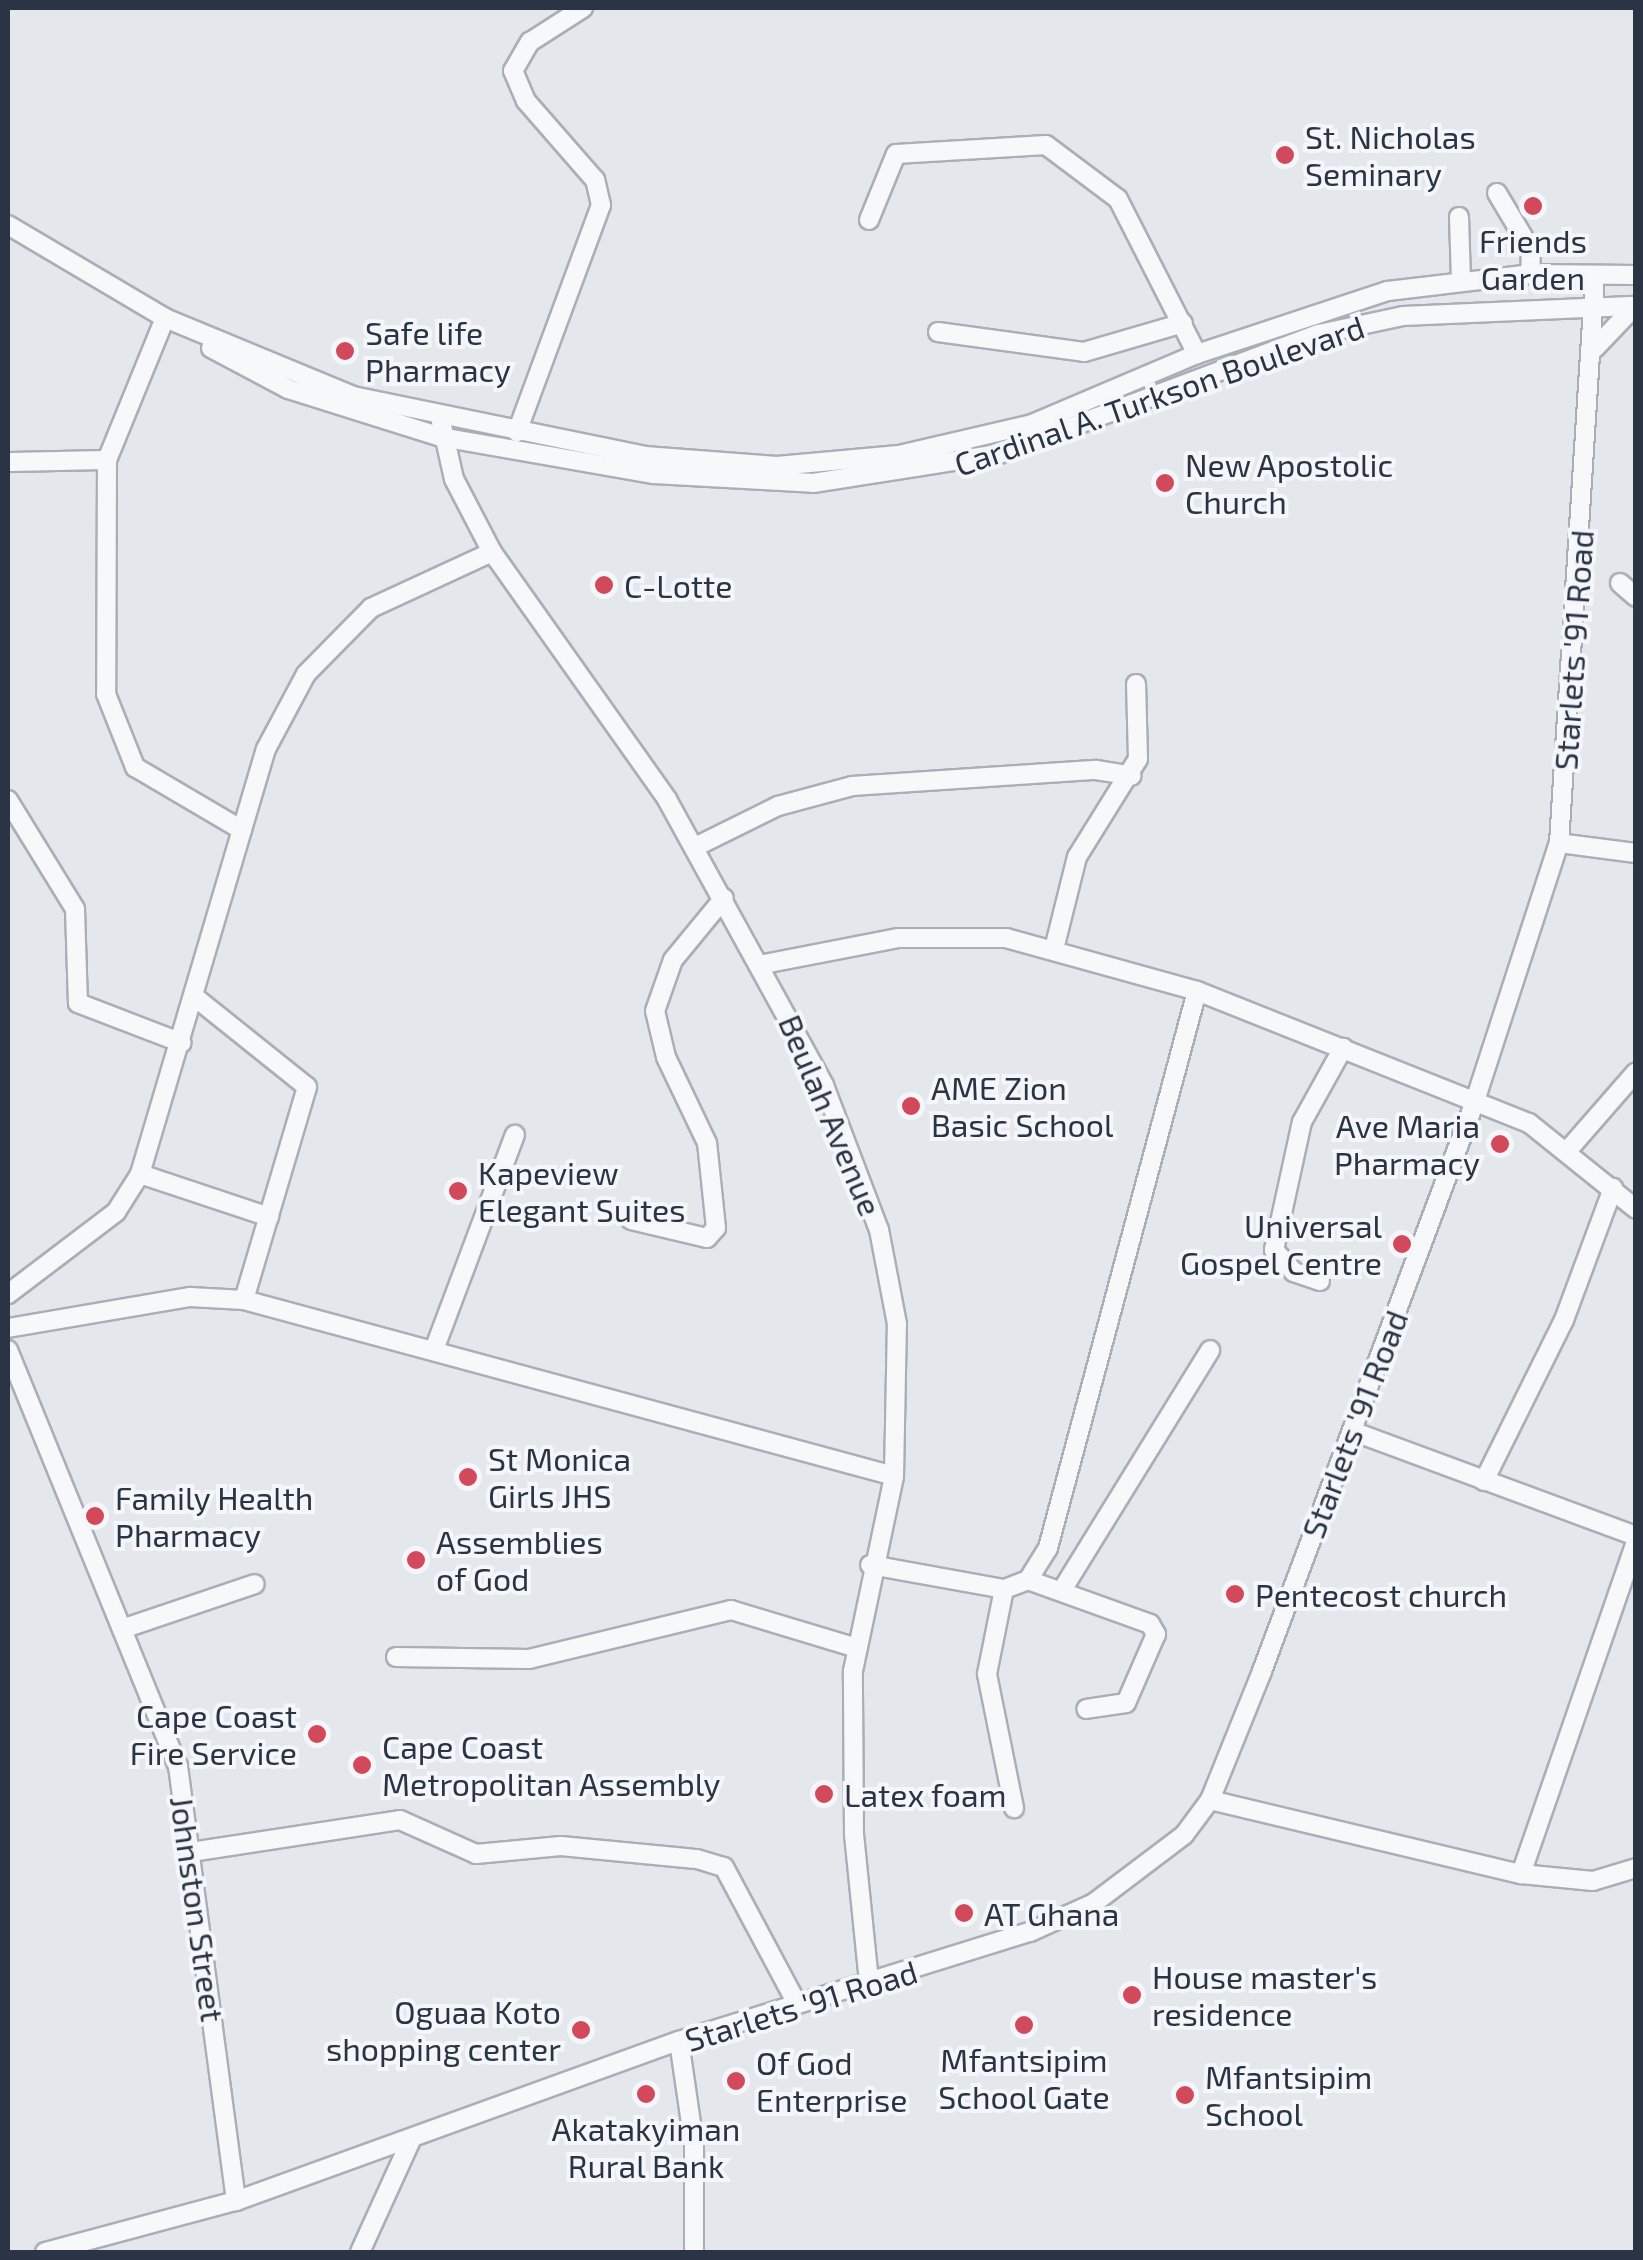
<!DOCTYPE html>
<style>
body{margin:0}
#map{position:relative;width:1643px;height:2260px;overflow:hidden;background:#e4e7ec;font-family:"Exo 2",sans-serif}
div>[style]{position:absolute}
.roads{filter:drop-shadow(2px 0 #a9aeb7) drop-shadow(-2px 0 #a9aeb7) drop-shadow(0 2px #a9aeb7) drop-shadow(0 -2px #a9aeb7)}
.minor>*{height:18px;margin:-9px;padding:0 9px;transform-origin:9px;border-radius:9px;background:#f7f8fa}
.dots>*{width:28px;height:28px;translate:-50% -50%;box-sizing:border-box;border:5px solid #f4f6f9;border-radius:50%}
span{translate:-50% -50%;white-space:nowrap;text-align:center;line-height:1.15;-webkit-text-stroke:8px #f4f6f9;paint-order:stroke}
.poi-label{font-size:32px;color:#2b3445}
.left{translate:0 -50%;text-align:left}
.right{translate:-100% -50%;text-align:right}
.street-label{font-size:32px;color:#2b3445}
.frame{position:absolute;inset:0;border:10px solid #2b3445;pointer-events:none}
</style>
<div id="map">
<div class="roads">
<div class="minor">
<i style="left:1497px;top:193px;width:66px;rotate:59.2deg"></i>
<i style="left:1531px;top:250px;width:24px;rotate:92deg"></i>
<i style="left:1459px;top:217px;width:62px;rotate:88.2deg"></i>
<i style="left:869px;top:220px;width:71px;rotate:-67.8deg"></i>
<i style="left:896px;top:154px;width:150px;rotate:-3.4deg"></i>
<i style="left:1046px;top:145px;width:90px;rotate:36.9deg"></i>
<i style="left:1118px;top:199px;width:174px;rotate:63deg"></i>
<i style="left:8px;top:225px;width:182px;rotate:30.6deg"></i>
<i style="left:165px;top:318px;width:204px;rotate:22.5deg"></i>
<i style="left:353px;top:396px;width:298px;rotate:11.6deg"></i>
<i style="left:645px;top:456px;width:132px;rotate:4.3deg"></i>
<i style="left:777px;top:466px;width:122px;rotate:-5.2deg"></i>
<i style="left:899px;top:455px;width:137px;rotate:-13.1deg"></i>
<i style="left:1032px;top:424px;width:179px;rotate:-23deg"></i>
<i style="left:1197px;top:354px;width:201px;rotate:-18.3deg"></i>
<i style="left:1388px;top:291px;width:143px;rotate:-6.8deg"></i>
<i style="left:1530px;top:274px;width:106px;rotate:0.5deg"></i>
<i style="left:165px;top:318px;width:153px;rotate:112.2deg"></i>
<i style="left:107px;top:460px;width:234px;rotate:90.2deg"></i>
<i style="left:106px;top:694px;width:79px;rotate:68.3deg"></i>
<i style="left:135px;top:767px;width:124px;rotate:30.5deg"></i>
<i style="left:938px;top:332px;width:147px;rotate:7.8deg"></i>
<i style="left:1084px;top:352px;width:103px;rotate:-16.3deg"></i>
<i style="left:211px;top:348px;width:87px;rotate:28deg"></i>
<i style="left:288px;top:389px;width:160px;rotate:17.4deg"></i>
<i style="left:441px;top:437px;width:216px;rotate:9.9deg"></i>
<i style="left:654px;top:474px;width:159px;rotate:3.2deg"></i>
<i style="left:813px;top:483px;width:188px;rotate:-8.9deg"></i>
<i style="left:999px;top:454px;width:342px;rotate:-20.6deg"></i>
<i style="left:1319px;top:334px;width:86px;rotate:-12.1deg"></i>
<i style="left:1403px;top:316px;width:233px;rotate:-2.5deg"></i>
<i style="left:1595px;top:348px;width:58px;rotate:-46.4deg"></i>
<i style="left:517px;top:432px;width:242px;rotate:-69.7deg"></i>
<i style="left:601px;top:205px;width:26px;rotate:-103deg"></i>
<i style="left:595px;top:180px;width:105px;rotate:-131.1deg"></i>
<i style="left:526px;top:101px;width:33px;rotate:-113deg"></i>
<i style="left:513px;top:71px;width:34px;rotate:-60deg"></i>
<i style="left:530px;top:42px;width:63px;rotate:-32.7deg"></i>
<i style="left:8px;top:462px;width:99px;rotate:-1.2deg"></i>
<i style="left:1620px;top:583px;width:21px;rotate:41deg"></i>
<i style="left:8px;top:800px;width:128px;rotate:58.4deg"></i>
<i style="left:75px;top:909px;width:94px;rotate:88.2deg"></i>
<i style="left:78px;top:1003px;width:111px;rotate:21deg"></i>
<i style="left:1559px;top:843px;width:78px;rotate:7.4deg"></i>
<i style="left:695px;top:847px;width:93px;rotate:-26.3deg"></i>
<i style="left:778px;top:806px;width:77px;rotate:-15.1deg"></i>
<i style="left:852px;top:786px;width:245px;rotate:-3.8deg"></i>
<i style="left:1096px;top:770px;width:36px;rotate:9deg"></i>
<i style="left:1055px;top:945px;width:91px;rotate:-76deg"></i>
<i style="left:1077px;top:857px;width:115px;rotate:-58.1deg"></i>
<i style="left:1138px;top:759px;width:75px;rotate:-91.5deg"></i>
<i style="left:764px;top:964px;width:136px;rotate:-11deg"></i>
<i style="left:898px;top:938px;width:108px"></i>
<i style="left:1006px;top:938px;width:198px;rotate:15.5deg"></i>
<i style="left:1197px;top:991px;width:577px;rotate:104.98deg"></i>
<i style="left:1048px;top:1548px;width:38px;rotate:122deg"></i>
<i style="left:1028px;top:1580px;width:26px;rotate:159deg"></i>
<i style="left:1004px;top:1589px;width:136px;rotate:-169.8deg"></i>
<i style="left:1197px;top:991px;width:357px;rotate:21.7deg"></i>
<i style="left:1529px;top:1123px;width:137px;rotate:38.8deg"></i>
<i style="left:196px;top:998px;width:142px;rotate:38.7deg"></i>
<i style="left:307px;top:1087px;width:222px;rotate:106.5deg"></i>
<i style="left:1568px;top:1150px;width:103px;rotate:-48.9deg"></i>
<i style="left:140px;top:1174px;width:136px;rotate:18.4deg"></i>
<i style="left:631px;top:1220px;width:78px;rotate:13.3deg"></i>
<i style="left:707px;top:1238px;width:13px;rotate:-48deg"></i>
<i style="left:716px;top:1228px;width:85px;rotate:-96deg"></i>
<i style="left:707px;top:1143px;width:95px;rotate:-115.5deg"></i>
<i style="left:666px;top:1057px;width:47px;rotate:-103.4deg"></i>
<i style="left:655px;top:1011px;width:54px;rotate:-70.6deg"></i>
<i style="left:673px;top:960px;width:80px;rotate:-50.6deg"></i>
<i style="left:1320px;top:1281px;width:28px;rotate:-161deg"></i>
<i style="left:1294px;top:1272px;width:30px;rotate:-132deg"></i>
<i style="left:1274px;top:1250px;width:131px;rotate:-77.7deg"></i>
<i style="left:1302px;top:1122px;width:85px;rotate:-61deg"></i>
<i style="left:8px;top:1294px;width:136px;rotate:-37.2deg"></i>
<i style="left:116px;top:1212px;width:45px;rotate:-57.7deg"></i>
<i style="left:140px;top:1174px;width:443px;rotate:-73.5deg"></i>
<i style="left:266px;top:749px;width:85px;rotate:-61.9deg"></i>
<i style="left:306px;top:674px;width:93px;rotate:-45.4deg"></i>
<i style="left:371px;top:608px;width:133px;rotate:-24.8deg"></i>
<i style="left:8px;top:1328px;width:185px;rotate:-9.7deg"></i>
<i style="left:190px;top:1297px;width:54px;rotate:3.2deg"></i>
<i style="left:244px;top:1300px;width:673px;rotate:15.15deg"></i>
<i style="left:894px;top:1476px;width:152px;rotate:-88.9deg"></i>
<i style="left:897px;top:1324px;width:96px;rotate:-100.8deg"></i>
<i style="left:879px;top:1230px;width:155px;rotate:-110.8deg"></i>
<i style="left:824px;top:1085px;width:326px;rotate:-118.8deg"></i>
<i style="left:667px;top:799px;width:303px;rotate:-125.3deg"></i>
<i style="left:492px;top:552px;width:82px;rotate:-117.5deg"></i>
<i style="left:454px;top:479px;width:64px;rotate:-102.7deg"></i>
<i style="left:8px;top:1350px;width:449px;rotate:67.8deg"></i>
<i style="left:178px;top:1766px;width:439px;rotate:82.4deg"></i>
<i style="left:434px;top:1350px;width:230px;rotate:-69.4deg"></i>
<i style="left:1352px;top:1431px;width:303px;rotate:20.3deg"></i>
<i style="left:1484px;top:1481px;width:180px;rotate:-63.6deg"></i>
<i style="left:1564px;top:1320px;width:141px;rotate:-69.6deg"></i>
<i style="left:1028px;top:1580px;width:130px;rotate:19.8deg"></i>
<i style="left:1150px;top:1624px;width:12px;rotate:59deg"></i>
<i style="left:1156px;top:1634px;width:75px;rotate:113.5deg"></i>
<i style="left:1126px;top:1703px;width:40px;rotate:171.5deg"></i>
<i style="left:1004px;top:1589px;width:87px;rotate:101.3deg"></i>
<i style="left:987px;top:1674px;width:137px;rotate:78.6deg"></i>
<i style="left:1062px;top:1590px;width:282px;rotate:-58.3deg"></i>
<i style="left:122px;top:1629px;width:140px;rotate:-18.7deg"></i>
<i style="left:396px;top:1657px;width:133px;rotate:0.9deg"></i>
<i style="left:529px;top:1659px;width:208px;rotate:-13.6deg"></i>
<i style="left:731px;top:1610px;width:132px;rotate:16.8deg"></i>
<i style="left:1210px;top:1800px;width:320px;rotate:13.4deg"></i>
<i style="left:1521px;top:1874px;width:72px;rotate:5.6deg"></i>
<i style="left:1593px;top:1881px;width:45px;rotate:-16.8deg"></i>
<i style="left:191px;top:1852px;width:211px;rotate:-8.7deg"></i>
<i style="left:400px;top:1820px;width:83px;rotate:24.1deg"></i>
<i style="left:476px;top:1854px;width:85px;rotate:-5.4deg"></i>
<i style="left:561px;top:1846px;width:137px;rotate:5.5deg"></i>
<i style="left:697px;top:1859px;width:28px;rotate:17deg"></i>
<i style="left:724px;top:1867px;width:155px;rotate:61.9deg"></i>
<i style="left:1521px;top:1874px;width:351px;rotate:-70.9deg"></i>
<i style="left:869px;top:1982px;width:149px;rotate:-95.8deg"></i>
<i style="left:854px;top:1834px;width:163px;rotate:-90.4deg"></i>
<i style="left:853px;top:1671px;width:199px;rotate:-78.1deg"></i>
<i style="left:679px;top:2041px;width:104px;rotate:81.7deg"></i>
<i style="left:694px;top:2144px;width:108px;rotate:90deg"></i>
<i style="left:45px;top:2252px;width:198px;rotate:-15deg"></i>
<i style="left:236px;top:2201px;width:471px;rotate:-19.9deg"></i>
<i style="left:679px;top:2041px;width:368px;rotate:-17.3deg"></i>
<i style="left:1030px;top:1932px;width:70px;rotate:-24.4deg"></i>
<i style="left:1094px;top:1903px;width:113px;rotate:-37.1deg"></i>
<i style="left:1184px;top:1835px;width:44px;rotate:-53.4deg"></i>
<i style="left:1210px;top:1800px;width:139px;rotate:-68deg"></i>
<i style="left:1262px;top:1671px;width:605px;rotate:-69.5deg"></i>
<i style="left:1474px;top:1104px;width:274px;rotate:-72deg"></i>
<i style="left:1559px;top:843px;width:569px;rotate:-86.37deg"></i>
<i style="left:360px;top:2252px;width:125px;rotate:-65.5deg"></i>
</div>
</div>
<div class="dots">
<i style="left:1285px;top:155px;background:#d1495b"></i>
<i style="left:1533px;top:206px;background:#d1495b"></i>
<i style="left:345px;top:351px;background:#d1495b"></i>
<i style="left:1165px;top:483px;background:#d1495b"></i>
<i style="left:604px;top:585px;background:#d1495b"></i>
<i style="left:911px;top:1106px;background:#d1495b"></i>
<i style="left:1500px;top:1144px;background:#d1495b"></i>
<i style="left:458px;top:1191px;background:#d1495b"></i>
<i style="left:1402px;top:1244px;background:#d1495b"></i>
<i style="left:468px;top:1477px;background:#d1495b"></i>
<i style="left:95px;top:1516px;background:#d1495b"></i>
<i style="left:416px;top:1560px;background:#d1495b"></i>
<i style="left:1235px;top:1594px;background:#d1495b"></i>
<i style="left:317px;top:1734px;background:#d1495b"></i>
<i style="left:362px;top:1765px;background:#d1495b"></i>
<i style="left:824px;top:1794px;background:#d1495b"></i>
<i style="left:964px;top:1913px;background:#d1495b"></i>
<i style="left:1132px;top:1995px;background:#d1495b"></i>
<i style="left:1024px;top:2025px;background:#d1495b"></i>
<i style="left:581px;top:2030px;background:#d1495b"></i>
<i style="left:736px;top:2081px;background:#d1495b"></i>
<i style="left:646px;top:2094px;background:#d1495b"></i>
<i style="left:1185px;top:2095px;background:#d1495b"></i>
</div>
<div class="poi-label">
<span class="left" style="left:1305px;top:155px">St. Nicholas<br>Seminary</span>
<span style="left:1533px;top:259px">Friends<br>Garden</span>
<span class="left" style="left:365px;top:351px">Safe life<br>Pharmacy</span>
<span class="left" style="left:1185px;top:483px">New Apostolic<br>Church</span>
<span class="left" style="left:624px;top:585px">C-Lotte</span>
<span class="left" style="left:931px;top:1106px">AME Zion<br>Basic School</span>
<span class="right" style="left:1480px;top:1144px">Ave Maria<br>Pharmacy</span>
<span class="left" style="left:478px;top:1191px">Kapeview<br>Elegant Suites</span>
<span class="right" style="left:1382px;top:1244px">Universal<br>Gospel Centre</span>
<span class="left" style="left:488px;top:1477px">St Monica<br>Girls JHS</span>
<span class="left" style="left:115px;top:1516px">Family Health<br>Pharmacy</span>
<span class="left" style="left:436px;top:1560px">Assemblies<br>of God</span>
<span class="left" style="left:1255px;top:1594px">Pentecost church</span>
<span class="right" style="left:297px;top:1734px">Cape Coast<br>Fire Service</span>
<span class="left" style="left:382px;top:1765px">Cape Coast<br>Metropolitan Assembly</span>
<span class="left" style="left:844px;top:1794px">Latex foam</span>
<span class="left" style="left:984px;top:1913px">AT Ghana</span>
<span class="left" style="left:1152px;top:1995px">House master's<br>residence</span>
<span class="right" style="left:561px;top:2030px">Oguaa Koto<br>shopping center</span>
<span style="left:1024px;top:2078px">Mfantsipim<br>School Gate</span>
<span class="left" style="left:756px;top:2081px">Of God<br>Enterprise</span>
<span class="left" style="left:1205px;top:2095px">Mfantsipim<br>School</span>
<span style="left:646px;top:2147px">Akatakyiman<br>Rural Bank</span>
</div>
<div class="street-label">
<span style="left:1159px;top:395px;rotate:-19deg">Cardinal A. Turkson Boulevard</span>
<span style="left:1573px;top:650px;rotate:-86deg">Starlets '91 Road</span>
<span style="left:831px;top:1115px;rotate:67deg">Beulah Avenue</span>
<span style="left:1354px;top:1424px;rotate:-69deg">Starlets '91 Road</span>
<span style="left:198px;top:1909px;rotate:82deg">Johnston Street</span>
<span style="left:801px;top:2005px;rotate:-17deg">Starlets '91 Road</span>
</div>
<div class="frame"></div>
</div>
